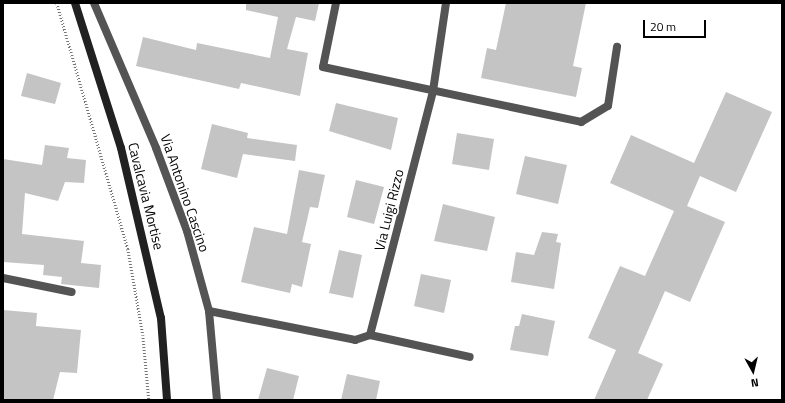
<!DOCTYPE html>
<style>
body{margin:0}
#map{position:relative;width:785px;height:403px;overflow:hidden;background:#fff;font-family:"Titillium Web",sans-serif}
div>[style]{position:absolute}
.building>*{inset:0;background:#c4c4c4}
.path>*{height:2.5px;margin-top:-1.25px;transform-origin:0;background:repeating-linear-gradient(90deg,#767676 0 1px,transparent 0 3px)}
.street>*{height:8px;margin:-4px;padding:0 4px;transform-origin:4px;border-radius:4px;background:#545454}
.secondary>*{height:8px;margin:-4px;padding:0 4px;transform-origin:4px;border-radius:4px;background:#212121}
span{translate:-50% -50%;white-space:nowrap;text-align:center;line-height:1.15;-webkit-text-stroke:3.5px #fff;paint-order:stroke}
.street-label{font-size:14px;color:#000}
.frame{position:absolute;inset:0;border:4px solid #000;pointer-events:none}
.north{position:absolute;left:733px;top:351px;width:40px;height:40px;-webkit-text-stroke:3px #fff;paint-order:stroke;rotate:172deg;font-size:11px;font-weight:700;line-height:16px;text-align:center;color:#000}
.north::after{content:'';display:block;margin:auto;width:14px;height:18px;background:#000;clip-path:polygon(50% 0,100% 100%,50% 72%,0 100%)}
.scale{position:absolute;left:643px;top:20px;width:63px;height:18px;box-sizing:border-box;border:2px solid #000;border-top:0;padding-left:5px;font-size:12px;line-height:14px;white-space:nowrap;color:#000;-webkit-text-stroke:3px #fff;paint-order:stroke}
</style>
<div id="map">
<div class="building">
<i style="clip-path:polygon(246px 3px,319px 3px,315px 21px,296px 17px,287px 49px,308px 53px,300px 96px,241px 83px,239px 89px,136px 66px,143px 37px,196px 50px,197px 43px,270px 58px,278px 17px,246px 10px)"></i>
<i style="clip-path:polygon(506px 3px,586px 3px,573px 66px,582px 68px,576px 97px,481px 78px,487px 48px,496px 50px)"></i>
<i style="clip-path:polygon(27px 73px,61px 83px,55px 104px,21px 96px)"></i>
<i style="clip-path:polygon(726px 92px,772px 112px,736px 192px,700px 176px,687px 206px,725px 222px,690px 302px,665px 291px,638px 353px,663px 364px,647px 400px,594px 400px,616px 350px,588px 338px,620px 266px,645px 276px,674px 211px,610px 183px,631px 135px,694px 163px)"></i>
<i style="clip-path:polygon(336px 103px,398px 118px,391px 150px,329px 131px)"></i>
<i style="clip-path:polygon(212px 124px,248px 133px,247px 138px,297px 145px,295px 161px,243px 154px,237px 178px,201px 169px)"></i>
<i style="clip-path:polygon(457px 133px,494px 139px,489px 170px,452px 164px)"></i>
<i style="clip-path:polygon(45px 145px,69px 148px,67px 158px,86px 160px,84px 183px,65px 182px,58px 201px,25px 193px,22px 234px,84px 241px,81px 263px,101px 265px,99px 288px,61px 284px,62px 277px,43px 275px,44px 265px,3px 262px,3px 159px,42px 165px)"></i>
<i style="clip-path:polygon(525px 156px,567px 165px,558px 204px,516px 194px)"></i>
<i style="clip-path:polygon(299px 170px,325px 175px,318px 208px,310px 207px,302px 242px,311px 244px,302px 287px,292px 284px,290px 293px,241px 282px,254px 227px,287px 234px)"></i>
<i style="clip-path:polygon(356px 180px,384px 187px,374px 224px,347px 217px)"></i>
<i style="clip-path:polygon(443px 204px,495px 217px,487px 251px,434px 241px)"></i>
<i style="clip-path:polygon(542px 232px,558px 234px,556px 242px,561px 243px,554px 289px,511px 282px,516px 252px,534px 255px)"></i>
<i style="clip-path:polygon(339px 250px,362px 255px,353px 298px,329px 293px)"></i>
<i style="clip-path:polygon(421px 274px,451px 280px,444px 313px,414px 306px)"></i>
<i style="clip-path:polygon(3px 310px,37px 313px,36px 326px,81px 330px,77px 373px,60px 372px,53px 400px,3px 400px)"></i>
<i style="clip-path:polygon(522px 314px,555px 321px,548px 356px,510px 350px,515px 326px,519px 326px)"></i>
<i style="clip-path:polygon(267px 368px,299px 376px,293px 400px,258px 400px)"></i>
<i style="clip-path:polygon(347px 374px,380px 381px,376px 400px,341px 400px)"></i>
</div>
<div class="path">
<i style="left:57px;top:3px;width:256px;rotate:73.9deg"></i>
<i style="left:128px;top:249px;width:87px;rotate:80.1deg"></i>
<i style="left:143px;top:335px;width:65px;rotate:84.7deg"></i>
</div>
<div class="street">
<i style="left:94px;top:3px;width:158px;rotate:66.8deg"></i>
<i style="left:156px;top:148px;width:89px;rotate:69.5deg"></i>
<i style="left:187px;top:231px;width:83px;rotate:74.6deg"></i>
<i style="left:209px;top:311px;width:89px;rotate:84.9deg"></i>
<i style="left:336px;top:3px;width:65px;rotate:101.5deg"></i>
<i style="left:323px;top:67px;width:264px;rotate:12deg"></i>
<i style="left:581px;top:122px;width:31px;rotate:-31deg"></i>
<i style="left:608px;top:106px;width:60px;rotate:-81.3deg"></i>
<i style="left:3px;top:278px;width:70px;rotate:11.5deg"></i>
<i style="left:209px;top:311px;width:149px;rotate:11.2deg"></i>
<i style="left:355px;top:340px;width:16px;rotate:-18deg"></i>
<i style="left:370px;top:335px;width:252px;rotate:-75.5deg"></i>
<i style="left:433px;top:91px;width:89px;rotate:-81.6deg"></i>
<i style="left:370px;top:335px;width:102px;rotate:12.4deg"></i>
</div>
<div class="secondary">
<i style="left:75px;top:3px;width:152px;rotate:72.4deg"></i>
<i style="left:121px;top:148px;width:175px;rotate:76.8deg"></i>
<i style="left:161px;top:318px;width:82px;rotate:85.8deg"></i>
</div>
<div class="street-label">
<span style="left:185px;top:193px;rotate:71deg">Via Antonino Cascino</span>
<span style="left:146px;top:196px;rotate:76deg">Cavalcavia Mortise</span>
<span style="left:389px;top:210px;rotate:-76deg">Via Luigi Rizzo</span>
</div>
<div class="frame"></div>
<div class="north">N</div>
<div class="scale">20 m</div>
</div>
